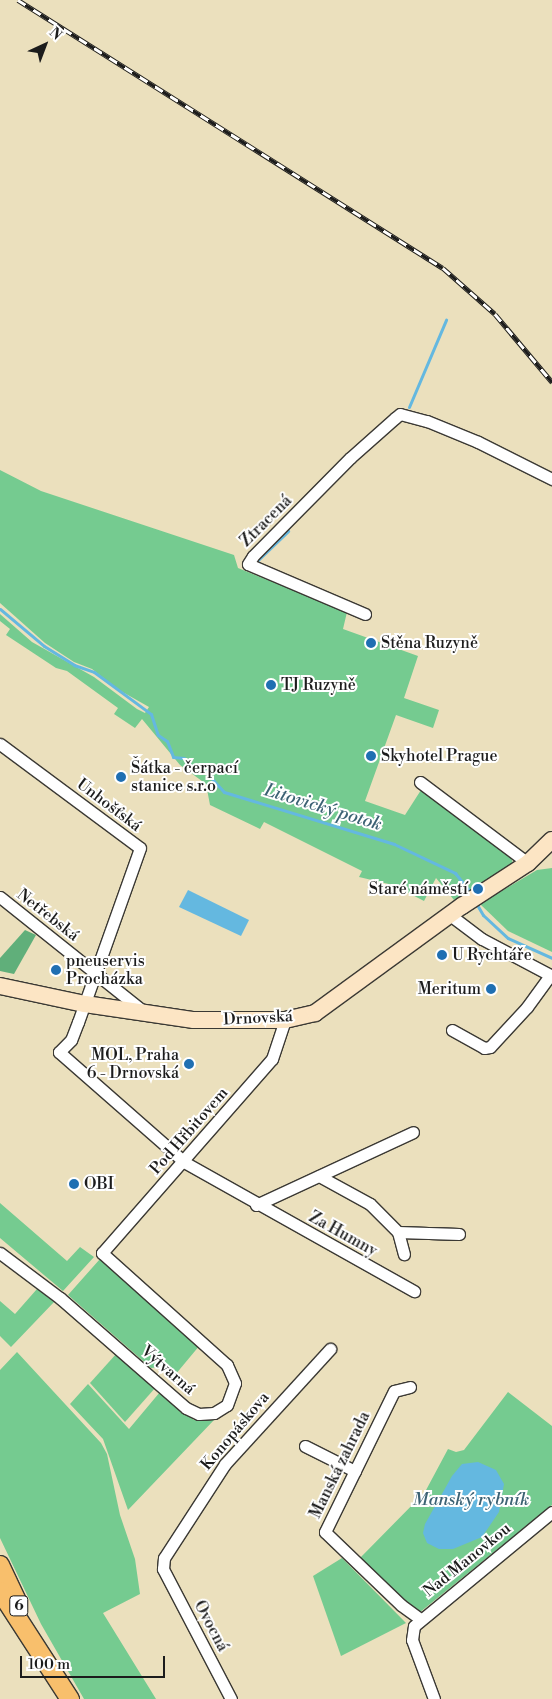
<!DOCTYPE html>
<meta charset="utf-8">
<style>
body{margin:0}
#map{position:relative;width:552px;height:1699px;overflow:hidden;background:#ebe0bd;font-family:"Libre Bodoni",serif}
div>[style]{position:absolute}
.green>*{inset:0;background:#75cb90}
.forest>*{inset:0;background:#60af7a}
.water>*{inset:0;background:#64b8e0}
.stream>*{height:3px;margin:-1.5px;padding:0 1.5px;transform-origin:1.5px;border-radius:1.5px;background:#64b8e0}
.roads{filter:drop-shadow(1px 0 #3b3934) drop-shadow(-1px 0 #3b3934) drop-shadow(0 1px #3b3934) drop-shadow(0 -1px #3b3934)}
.street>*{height:11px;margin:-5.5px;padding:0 5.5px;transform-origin:5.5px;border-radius:5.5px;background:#fff}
.secondary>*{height:16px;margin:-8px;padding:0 8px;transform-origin:8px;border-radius:8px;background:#fce5c4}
.primary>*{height:18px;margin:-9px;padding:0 9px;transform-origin:9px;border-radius:9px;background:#f8bf6c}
.rail>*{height:5px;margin-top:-2.5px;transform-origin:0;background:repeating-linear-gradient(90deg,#fff 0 9px,#1c1c1c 0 18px);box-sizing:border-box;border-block:1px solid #1c1c1c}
.dots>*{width:14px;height:14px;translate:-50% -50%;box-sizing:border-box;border:2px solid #fff;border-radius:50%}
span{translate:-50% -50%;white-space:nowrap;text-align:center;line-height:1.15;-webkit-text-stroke:4px #fff;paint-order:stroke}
.shield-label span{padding:1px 4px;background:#fff;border:1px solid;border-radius:4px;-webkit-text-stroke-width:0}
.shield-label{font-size:15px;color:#1c1c1c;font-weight:700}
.street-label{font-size:16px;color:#1c1c1c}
.poi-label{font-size:16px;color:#1c1c1c}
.left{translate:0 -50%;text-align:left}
.right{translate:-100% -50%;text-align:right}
.water-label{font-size:18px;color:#3c6274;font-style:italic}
.north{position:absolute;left:20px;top:20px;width:50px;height:50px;-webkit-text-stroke:4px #fff;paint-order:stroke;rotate:43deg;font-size:14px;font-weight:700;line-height:20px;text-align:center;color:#1c1c1c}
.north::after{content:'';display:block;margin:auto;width:18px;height:22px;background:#1c1c1c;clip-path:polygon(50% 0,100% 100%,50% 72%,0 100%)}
.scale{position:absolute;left:20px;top:1656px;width:145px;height:22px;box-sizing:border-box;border:2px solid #1c1c1c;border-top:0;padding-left:6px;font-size:15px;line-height:18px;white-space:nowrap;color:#1c1c1c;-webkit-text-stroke:4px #fff;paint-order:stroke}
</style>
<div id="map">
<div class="green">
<i style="clip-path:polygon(0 470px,41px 491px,234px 555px,238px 568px,347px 612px,343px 629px,418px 656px,404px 698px,439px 710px,433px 728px,396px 715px,365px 801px,405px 815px,421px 790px,510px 855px,513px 863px,454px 900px,436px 878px,424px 901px,393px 885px,359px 877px,362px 871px,264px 822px,260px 829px,210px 805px,206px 784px,180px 765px,142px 719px,135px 728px,114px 714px,118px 708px,67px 671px,56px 668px,6px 635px,10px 629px,0 621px,0 614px,32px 642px,94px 677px,137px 709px,145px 713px,149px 707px,119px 690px,92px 669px,74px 662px,45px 643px,0 603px)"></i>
<i style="clip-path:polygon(552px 868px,552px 952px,508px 931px,480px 904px,537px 870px)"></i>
<i style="clip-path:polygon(0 1203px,67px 1261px,80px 1247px,94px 1257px,63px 1291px,0 1238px)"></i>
<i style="clip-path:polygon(100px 1259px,200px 1345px,175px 1375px,161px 1367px,151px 1368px,68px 1295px)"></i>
<i style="clip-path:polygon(37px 1289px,55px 1301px,11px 1347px,0 1336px,0 1301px,15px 1314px)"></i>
<i style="clip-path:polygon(17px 1352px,101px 1443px,107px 1454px,120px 1515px,135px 1559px,140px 1594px,103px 1613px,156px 1699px,84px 1699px,41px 1624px,0 1538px,0 1370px)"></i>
<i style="clip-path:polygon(117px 1353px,156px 1387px,125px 1422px,90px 1383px)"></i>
<i style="clip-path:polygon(88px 1384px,129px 1429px,160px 1392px,194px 1420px,214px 1420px,128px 1510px,103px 1439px,70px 1404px)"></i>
<i style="clip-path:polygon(508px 1392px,552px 1426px,552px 1505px,419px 1613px,360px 1558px,425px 1492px,448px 1449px,456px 1452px,464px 1450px)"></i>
<i style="clip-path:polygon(342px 1558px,406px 1623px,341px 1656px,313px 1576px)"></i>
</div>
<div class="forest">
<i style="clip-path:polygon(25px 930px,36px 935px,14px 974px,0 971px,0 958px)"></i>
</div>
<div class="water">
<i style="clip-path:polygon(188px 890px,249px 920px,241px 936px,179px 907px)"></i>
<i style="clip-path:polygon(478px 1462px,496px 1470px,504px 1484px,499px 1512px,482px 1537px,453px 1549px,439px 1549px,427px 1543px,423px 1533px,425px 1524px,452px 1476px,462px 1464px)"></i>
</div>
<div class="stream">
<i style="left:409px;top:407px;width:95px;rotate:-67deg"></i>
<i style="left:258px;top:560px;width:42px;rotate:-44deg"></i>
<i style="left:0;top:609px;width:57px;rotate:40.1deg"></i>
<i style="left:44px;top:646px;width:36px;rotate:32deg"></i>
<i style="left:74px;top:665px;width:21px;rotate:19deg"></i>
<i style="left:94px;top:672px;width:71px;rotate:36.4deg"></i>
<i style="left:151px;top:714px;width:22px;rotate:72deg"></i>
<i style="left:158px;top:735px;width:11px;rotate:34deg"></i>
<i style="left:167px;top:741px;width:17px;rotate:69deg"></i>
<i style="left:173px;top:757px;width:11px;rotate:5deg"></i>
<i style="left:184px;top:758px;width:12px;rotate:48deg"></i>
<i style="left:192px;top:767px;width:14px;rotate:17deg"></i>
<i style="left:205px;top:771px;width:28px;rotate:48deg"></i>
<i style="left:224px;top:792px;width:178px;rotate:17deg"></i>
<i style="left:394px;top:844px;width:68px;rotate:25.4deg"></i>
<i style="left:455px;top:873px;width:26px;rotate:51deg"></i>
<i style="left:476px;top:903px;width:14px;rotate:60deg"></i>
<i style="left:483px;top:915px;width:34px;rotate:43deg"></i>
<i style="left:508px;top:938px;width:48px;rotate:24.4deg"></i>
</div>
<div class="roads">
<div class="street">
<i style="left:365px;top:614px;width:127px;rotate:-156.9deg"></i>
<i style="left:248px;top:564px;width:9px;rotate:-58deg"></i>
<i style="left:253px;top:556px;width:138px;rotate:-45.3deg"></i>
<i style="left:350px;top:458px;width:60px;rotate:-41.6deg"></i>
<i style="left:395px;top:418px;width:6px;rotate:-39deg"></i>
<i style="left:400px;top:414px;width:28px;rotate:15deg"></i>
<i style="left:427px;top:421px;width:55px;rotate:22.4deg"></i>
<i style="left:478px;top:442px;width:83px;rotate:26.6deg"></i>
<i style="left:0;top:744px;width:174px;rotate:36.6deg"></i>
<i style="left:140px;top:848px;width:185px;rotate:109.6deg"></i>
<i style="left:78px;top:1022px;width:19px;rotate:111deg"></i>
<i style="left:71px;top:1040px;width:17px;rotate:135deg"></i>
<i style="left:59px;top:1052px;width:167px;rotate:41.3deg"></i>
<i style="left:184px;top:1162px;width:264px;rotate:29.3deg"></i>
<i style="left:420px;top:782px;width:135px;rotate:36.9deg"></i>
<i style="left:0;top:897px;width:183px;rotate:38.6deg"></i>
<i style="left:450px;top:915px;width:40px;rotate:37deg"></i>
<i style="left:482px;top:939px;width:79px;rotate:27.9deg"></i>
<i style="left:452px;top:1030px;width:37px;rotate:29deg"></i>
<i style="left:484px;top:1048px;width:6px;rotate:-9deg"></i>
<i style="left:490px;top:1047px;width:54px;rotate:-47.2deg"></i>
<i style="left:527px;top:1007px;width:39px;rotate:-54deg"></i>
<i style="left:319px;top:1176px;width:58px;rotate:28.8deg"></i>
<i style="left:370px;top:1204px;width:40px;rotate:45deg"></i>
<i style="left:398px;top:1232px;width:61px;rotate:1.9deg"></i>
<i style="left:256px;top:1205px;width:173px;rotate:-24.9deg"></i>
<i style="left:398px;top:1232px;width:23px;rotate:75deg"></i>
<i style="left:0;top:1253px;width:75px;rotate:36.9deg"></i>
<i style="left:60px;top:1298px;width:167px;rotate:41.1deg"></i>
<i style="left:186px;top:1408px;width:14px;rotate:25deg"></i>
<i style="left:199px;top:1414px;width:15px;rotate:-4deg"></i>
<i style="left:214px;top:1413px;width:15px;rotate:-32deg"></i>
<i style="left:227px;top:1405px;width:23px;rotate:-70deg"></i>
<i style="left:235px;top:1383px;width:20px;rotate:-114deg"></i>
<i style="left:227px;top:1365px;width:168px;rotate:-138.1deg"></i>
<i style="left:102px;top:1253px;width:258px;rotate:-48.8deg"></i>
<i style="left:272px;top:1059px;width:41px;rotate:-71.6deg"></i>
<i style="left:410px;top:1387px;width:16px;rotate:166deg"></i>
<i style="left:394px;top:1391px;width:157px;rotate:116.1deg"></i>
<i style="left:325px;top:1532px;width:105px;rotate:43.8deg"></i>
<i style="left:401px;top:1605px;width:24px;rotate:36deg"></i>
<i style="left:305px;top:1446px;width:56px;rotate:26.6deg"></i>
<i style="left:231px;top:1699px;width:147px;rotate:-117.6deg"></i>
<i style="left:163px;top:1569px;width:11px;rotate:-85deg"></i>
<i style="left:164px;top:1558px;width:112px;rotate:-57deg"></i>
<i style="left:225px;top:1464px;width:156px;rotate:-47.6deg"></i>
<i style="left:434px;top:1699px;width:63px;rotate:-110.4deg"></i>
<i style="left:412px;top:1640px;width:14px;rotate:-82deg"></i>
<i style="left:414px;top:1626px;width:179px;rotate:-39.6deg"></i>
</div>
<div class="secondary">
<i style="left:0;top:986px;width:87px;rotate:12deg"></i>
<i style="left:85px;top:1004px;width:110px;rotate:8.4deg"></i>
<i style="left:194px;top:1020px;width:91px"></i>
<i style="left:285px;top:1020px;width:31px;rotate:-13deg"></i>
<i style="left:315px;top:1013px;width:182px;rotate:-36.1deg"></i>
<i style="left:462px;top:906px;width:79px;rotate:-33.1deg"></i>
<i style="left:528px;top:863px;width:33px;rotate:-44deg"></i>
</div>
<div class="primary">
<i style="left:0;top:1565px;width:42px;rotate:64.7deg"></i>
<i style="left:0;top:1591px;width:129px;rotate:57.1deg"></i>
</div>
</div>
<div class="rail">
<i style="left:18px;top:0;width:502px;rotate:32.24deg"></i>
<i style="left:443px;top:268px;width:69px;rotate:41.5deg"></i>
<i style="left:495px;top:314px;width:89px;rotate:50deg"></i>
</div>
<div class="dots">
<i style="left:371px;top:643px;background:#1f6fb2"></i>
<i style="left:271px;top:685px;background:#1f6fb2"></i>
<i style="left:371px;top:756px;background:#1f6fb2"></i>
<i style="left:121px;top:777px;background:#1f6fb2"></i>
<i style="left:478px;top:889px;background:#1f6fb2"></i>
<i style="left:442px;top:955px;background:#1f6fb2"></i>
<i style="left:56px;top:970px;background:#1f6fb2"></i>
<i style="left:491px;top:989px;background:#1f6fb2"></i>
<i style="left:189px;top:1064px;background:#1f6fb2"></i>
<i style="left:74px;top:1184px;background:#1f6fb2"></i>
</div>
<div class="shield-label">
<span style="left:19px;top:1606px">6</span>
</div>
<div class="street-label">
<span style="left:266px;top:521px;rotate:-45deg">Ztracená</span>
<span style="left:109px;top:805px;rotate:37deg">Unhošťská</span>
<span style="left:48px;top:915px;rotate:38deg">Netřebská</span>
<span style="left:258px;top:1018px;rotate:-3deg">Drnovská</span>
<span style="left:189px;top:1131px;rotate:-49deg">Pod Hřbitovem</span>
<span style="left:343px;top:1234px;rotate:29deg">Za Humny</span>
<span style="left:168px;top:1370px;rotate:41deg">Výtvarná</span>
<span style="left:235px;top:1431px;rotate:-50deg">Konopáskova</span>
<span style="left:340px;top:1465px;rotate:-64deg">Manská zahrada</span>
<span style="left:467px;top:1560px;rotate:-39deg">Nad Manovkou</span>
<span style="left:211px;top:1626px;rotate:62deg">Ovocná</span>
</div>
<div class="poi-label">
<span class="left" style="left:381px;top:643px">Stěna Ruzyně</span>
<span class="left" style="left:281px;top:685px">TJ Ruzyně</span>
<span class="left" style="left:381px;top:756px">Skyhotel Prague</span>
<span class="left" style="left:131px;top:777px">Šátka - čerpací<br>stanice s.r.o</span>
<span class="right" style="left:468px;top:889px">Staré náměstí</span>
<span class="left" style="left:452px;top:955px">U Rychtáře</span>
<span class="left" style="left:66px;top:970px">pneuservis<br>Procházka</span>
<span class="right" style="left:481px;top:989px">Meritum</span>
<span class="right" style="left:179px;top:1064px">MOL, Praha<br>6 - Drnovská</span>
<span class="left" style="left:84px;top:1184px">OBI</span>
</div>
<div class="water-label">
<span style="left:323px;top:808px;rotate:17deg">Litovický potok</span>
<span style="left:471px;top:1500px">Manský rybník</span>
</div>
<div class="north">N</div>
<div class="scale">100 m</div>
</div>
